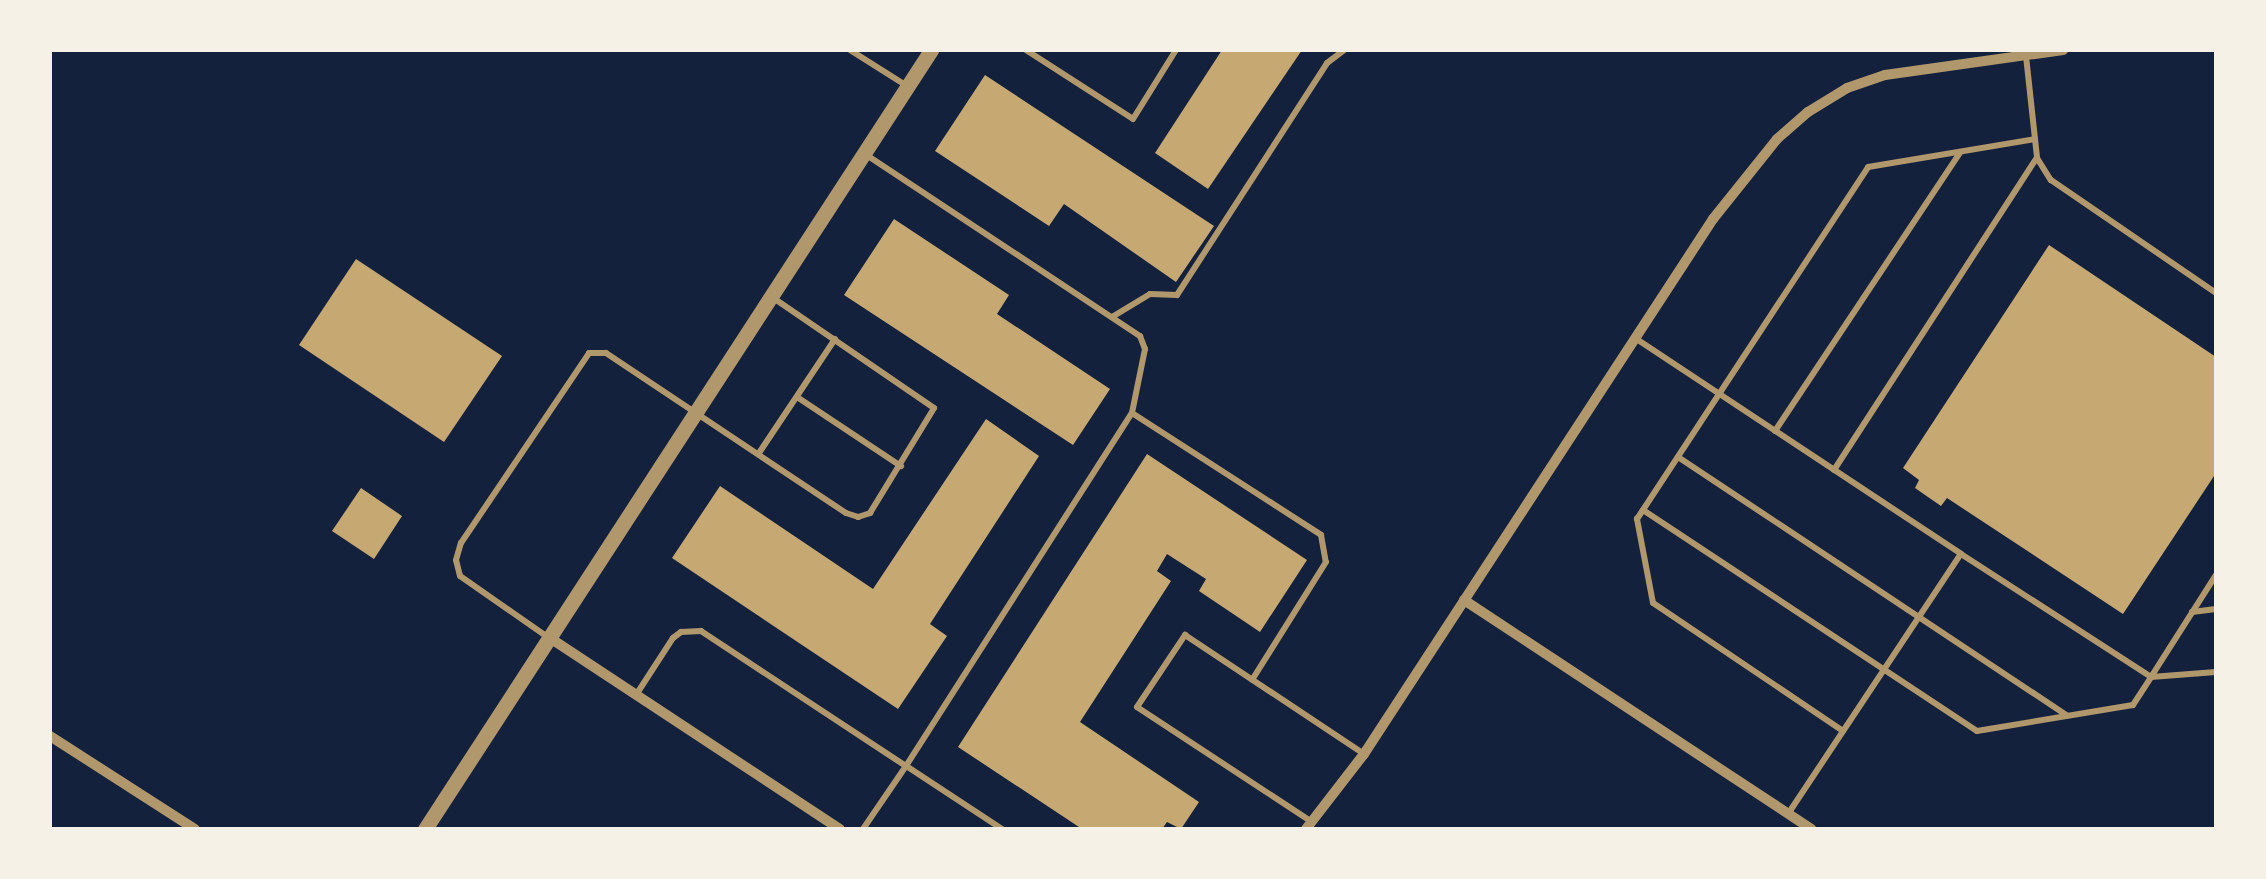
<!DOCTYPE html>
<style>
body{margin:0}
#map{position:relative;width:2266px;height:879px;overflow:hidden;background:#14213d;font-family:"Work Sans",sans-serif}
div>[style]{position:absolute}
.building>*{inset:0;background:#c6a872}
.service>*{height:6px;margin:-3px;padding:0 3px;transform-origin:3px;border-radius:3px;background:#b1986c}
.minor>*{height:10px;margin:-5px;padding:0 5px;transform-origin:5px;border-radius:5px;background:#b1986c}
.tertiary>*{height:15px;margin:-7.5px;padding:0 7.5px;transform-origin:7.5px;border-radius:7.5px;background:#b1986c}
span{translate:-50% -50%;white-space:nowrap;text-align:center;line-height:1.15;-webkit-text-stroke:8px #f6f1e7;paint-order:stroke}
.frame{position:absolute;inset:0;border:52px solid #f6f1e7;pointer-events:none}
</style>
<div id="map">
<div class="building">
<i style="clip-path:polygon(1222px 50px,1302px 50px,1208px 189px,1155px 153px)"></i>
<i style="clip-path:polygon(985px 75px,1214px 226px,1176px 282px,1064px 204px,1049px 226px,935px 151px)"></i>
<i style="clip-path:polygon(894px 219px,1009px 295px,997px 314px,1110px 389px,1073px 445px,844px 295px)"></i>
<i style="clip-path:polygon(2049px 245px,2216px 357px,2216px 473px,2123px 614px,1947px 498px,1941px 506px,1915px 488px,1919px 480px,1903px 468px)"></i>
<i style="clip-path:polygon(356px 259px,502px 356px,444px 442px,299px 345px)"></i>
<i style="clip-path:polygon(986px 419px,1039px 456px,930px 624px,947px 636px,898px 709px,672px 558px,720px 486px,873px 589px)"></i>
<i style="clip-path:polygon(1147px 454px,1307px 560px,1260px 632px,1199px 591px,1206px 579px,1167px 554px,1157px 571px,1171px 581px,1080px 722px,1199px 802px,1181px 829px,1167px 822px,1162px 829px,1082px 829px,958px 747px)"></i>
<i style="clip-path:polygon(361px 488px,402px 516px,374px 559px,332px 531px)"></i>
</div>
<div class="service">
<i style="left:850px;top:50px;width:67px;rotate:32.3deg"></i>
<i style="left:1026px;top:50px;width:127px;rotate:32.8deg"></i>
<i style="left:1133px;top:119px;width:81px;rotate:-58.1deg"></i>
<i style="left:2026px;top:56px;width:103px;rotate:83.8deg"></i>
<i style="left:2037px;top:158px;width:26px;rotate:58deg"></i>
<i style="left:2051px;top:180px;width:200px;rotate:34.4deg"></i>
<i style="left:865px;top:154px;width:330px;rotate:33.5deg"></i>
<i style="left:1140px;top:336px;width:14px;rotate:69deg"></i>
<i style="left:1145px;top:349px;width:65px;rotate:101.5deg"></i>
<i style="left:1112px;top:317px;width:44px;rotate:-31.2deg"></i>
<i style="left:1150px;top:294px;width:27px;rotate:2deg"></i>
<i style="left:1177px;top:295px;width:276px;rotate:-57.1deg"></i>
<i style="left:1327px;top:63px;width:21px;rotate:-37deg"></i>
<i style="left:1635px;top:338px;width:391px;rotate:33.5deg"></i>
<i style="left:797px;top:397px;width:125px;rotate:33.6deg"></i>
<i style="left:1775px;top:431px;width:334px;rotate:-56.4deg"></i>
<i style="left:759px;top:453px;width:137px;rotate:-56.3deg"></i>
<i style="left:1678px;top:457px;width:467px;rotate:33.6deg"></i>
<i style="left:1834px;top:470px;width:372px;rotate:-57deg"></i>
<i style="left:1643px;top:510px;width:400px;rotate:33.5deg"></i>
<i style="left:1977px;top:731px;width:158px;rotate:-9.5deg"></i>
<i style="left:2133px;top:705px;width:33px;rotate:-57deg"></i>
<i style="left:2151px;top:677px;width:65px;rotate:-4.4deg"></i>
<i style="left:2192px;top:612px;width:24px;rotate:-7deg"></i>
<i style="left:549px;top:638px;width:108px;rotate:-145.1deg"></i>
<i style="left:460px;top:576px;width:16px;rotate:-104deg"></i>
<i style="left:456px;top:560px;width:18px;rotate:-74deg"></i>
<i style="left:461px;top:543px;width:229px;rotate:-56deg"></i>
<i style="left:589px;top:353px;width:17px"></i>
<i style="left:606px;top:353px;width:288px;rotate:33.7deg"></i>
<i style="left:846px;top:513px;width:13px;rotate:18deg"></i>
<i style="left:858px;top:517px;width:13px;rotate:-18deg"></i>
<i style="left:870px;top:513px;width:123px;rotate:-58.6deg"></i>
<i style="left:934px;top:408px;width:196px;rotate:-145.6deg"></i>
<i style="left:636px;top:695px;width:68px;rotate:-57deg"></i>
<i style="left:673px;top:638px;width:10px;rotate:-37deg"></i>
<i style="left:681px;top:632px;width:20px;rotate:-3deg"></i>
<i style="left:701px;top:631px;width:245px;rotate:33.4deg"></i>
<i style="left:906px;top:766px;width:76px;rotate:124.3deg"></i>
<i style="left:1843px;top:731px;width:229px;rotate:-146deg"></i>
<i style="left:1653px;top:603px;width:86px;rotate:-100.8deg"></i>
<i style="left:1637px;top:519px;width:421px;rotate:-56.7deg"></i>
<i style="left:1868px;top:167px;width:169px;rotate:-9.5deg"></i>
<i style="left:1788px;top:814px;width:312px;rotate:-56.4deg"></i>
<i style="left:1961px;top:554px;width:226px;rotate:32.9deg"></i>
<i style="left:2151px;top:677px;width:121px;rotate:-57.5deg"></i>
<i style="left:1312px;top:822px;width:209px;rotate:-146.7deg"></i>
<i style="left:1137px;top:707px;width:87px;rotate:-56.3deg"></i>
<i style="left:1185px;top:635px;width:215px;rotate:33.6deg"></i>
<i style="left:1002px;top:829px;width:115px;rotate:-146.7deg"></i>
<i style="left:906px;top:766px;width:419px;rotate:-57.4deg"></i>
<i style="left:1132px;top:413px;width:225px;rotate:32.8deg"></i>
<i style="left:1321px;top:535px;width:27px;rotate:80deg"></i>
<i style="left:1326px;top:562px;width:139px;rotate:122.1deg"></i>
</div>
<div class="minor">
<i style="left:1464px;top:600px;width:416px;rotate:33.4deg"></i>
<i style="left:550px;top:638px;width:347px;rotate:33.4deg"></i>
<i style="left:50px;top:736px;width:172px;rotate:32.7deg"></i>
<i style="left:1306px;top:829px;width:95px;rotate:-52.3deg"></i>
<i style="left:1364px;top:754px;width:639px;rotate:-56.88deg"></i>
<i style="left:1713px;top:219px;width:102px;rotate:-51.3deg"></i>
<i style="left:1777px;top:139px;width:41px;rotate:-41.1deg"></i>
<i style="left:1808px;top:112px;width:46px;rotate:-31.6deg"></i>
<i style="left:1847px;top:88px;width:40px;rotate:-18.9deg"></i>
<i style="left:1885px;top:75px;width:180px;rotate:-8deg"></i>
</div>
<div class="tertiary">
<i style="left:425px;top:829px;width:929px;rotate:-56.99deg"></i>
</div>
<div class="frame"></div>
</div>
